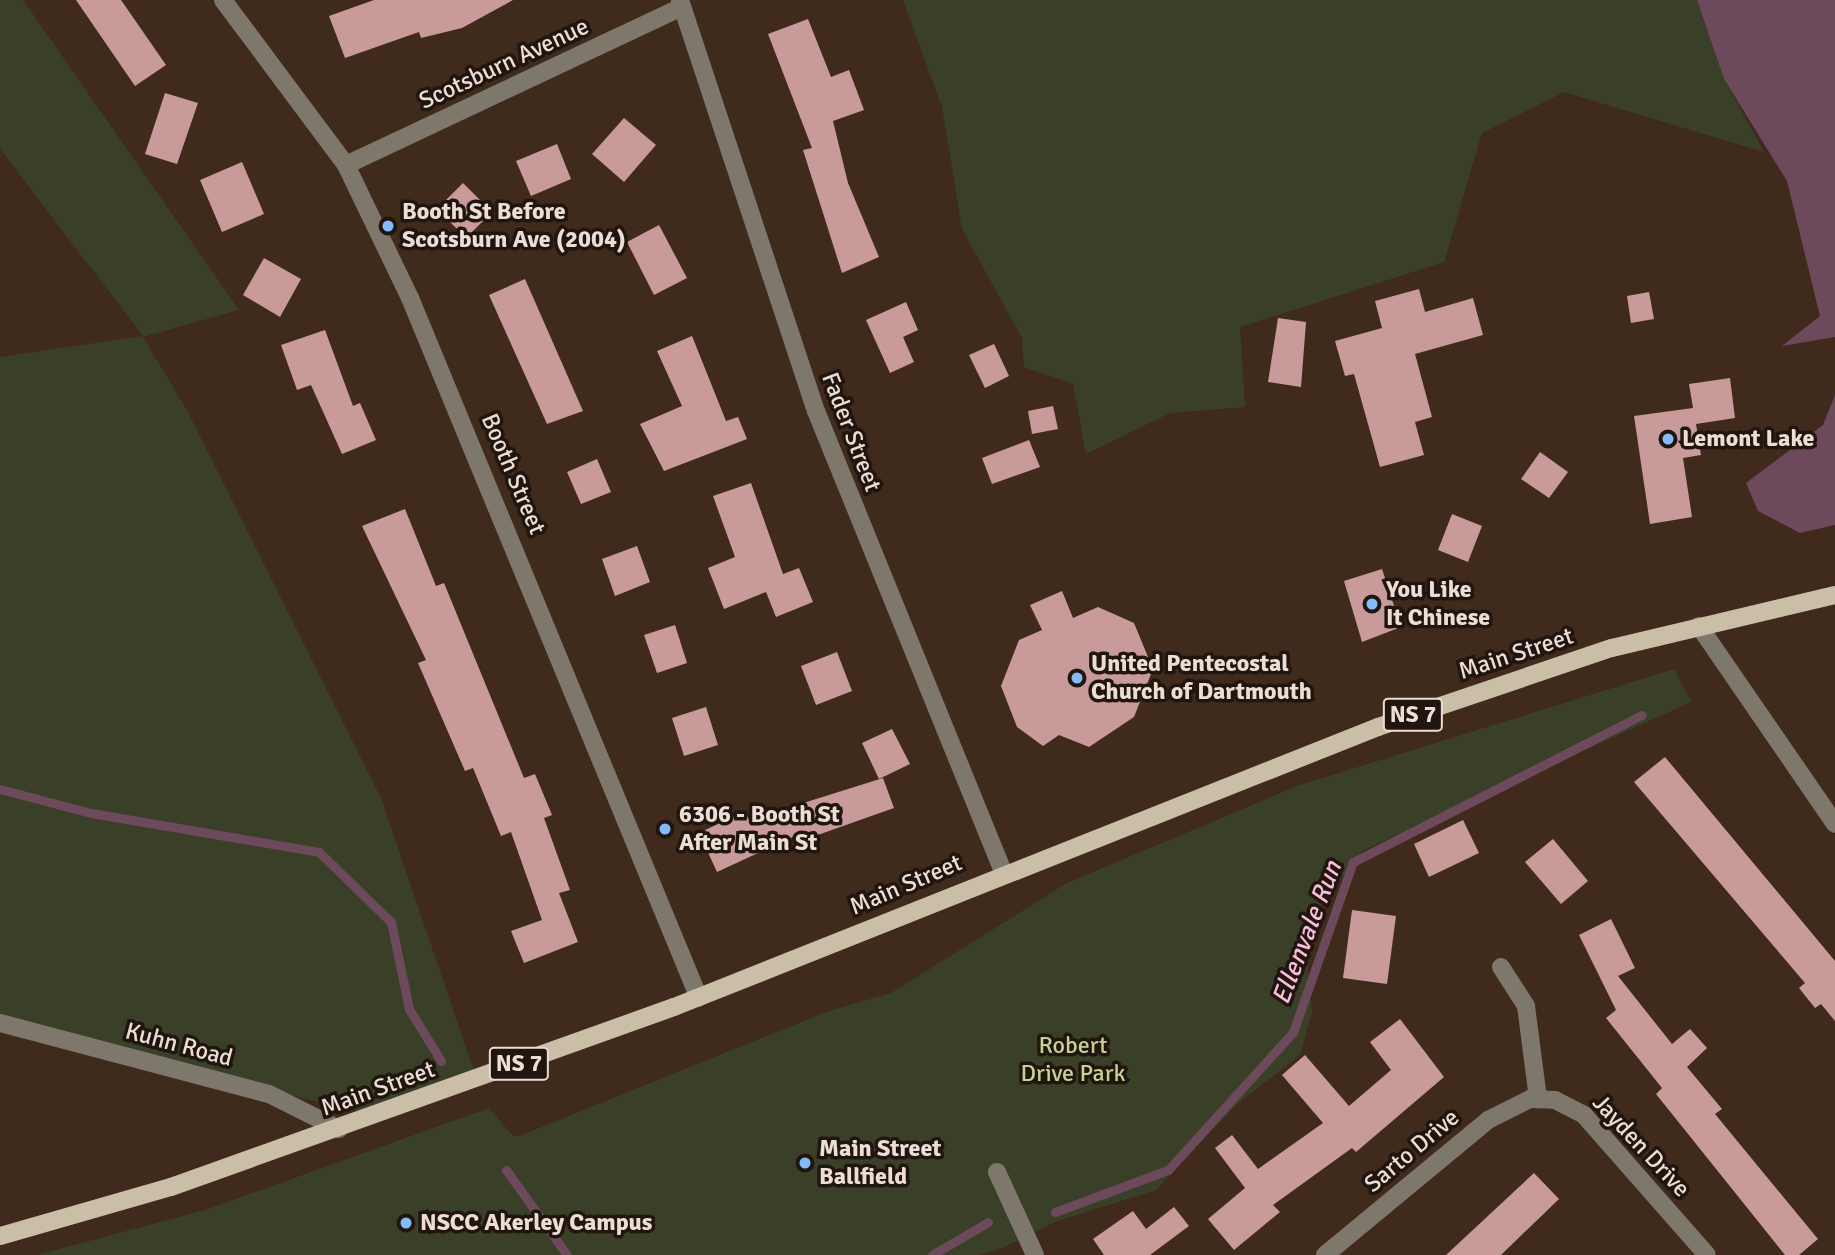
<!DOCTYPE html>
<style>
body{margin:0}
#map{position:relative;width:1835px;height:1255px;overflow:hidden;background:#402a1c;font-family:Signika,sans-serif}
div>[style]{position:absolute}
.green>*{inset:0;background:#3a3f28}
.water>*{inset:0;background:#6d4a5b}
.stream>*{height:9px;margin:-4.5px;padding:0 4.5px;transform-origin:4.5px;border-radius:4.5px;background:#6d4a5b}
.building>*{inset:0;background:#c89b9a}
.minor>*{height:18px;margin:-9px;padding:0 9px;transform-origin:9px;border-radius:9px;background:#7d776c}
.major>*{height:18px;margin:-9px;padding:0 9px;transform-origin:9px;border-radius:9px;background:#cabea6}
.dots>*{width:19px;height:19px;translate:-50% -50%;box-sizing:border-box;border:4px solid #20150f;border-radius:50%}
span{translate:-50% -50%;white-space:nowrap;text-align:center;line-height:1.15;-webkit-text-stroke:7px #20150f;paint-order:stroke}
.shield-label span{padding:2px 5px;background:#20150f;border:2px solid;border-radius:5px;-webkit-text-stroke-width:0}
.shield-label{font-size:23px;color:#edded5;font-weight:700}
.street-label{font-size:24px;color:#edded5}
.poi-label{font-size:24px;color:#edded5;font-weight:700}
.left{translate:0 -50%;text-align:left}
.park-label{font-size:24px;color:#c6d294}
.water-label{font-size:26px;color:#fbbbda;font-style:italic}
</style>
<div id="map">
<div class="green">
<i style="clip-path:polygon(0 0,23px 0,239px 310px,143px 337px,188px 412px,381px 798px,477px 1080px,373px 1114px,0 1030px,0 357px,143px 336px,0 149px)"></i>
<i style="clip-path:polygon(903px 0,1697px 0,1724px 79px,1764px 152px,1564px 92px,1482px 133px,1444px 262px,1240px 327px,1245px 407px,1170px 413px,1086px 454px,1073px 384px,1024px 367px,1022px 338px,962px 229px,942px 107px)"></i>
<i style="clip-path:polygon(1674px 669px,1691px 702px,1362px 851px,1304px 928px,1312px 1012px,1300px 1055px,1235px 1106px,1156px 1190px,1055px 1222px,1000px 1249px,979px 1255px,37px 1255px,205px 1210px,489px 1108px,513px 1136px,522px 1135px,826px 1012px,891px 993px,1067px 883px,1300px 785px)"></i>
</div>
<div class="water">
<i style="clip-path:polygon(1697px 0,1835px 0,1835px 337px,1782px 346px,1820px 316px,1787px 181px,1724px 79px)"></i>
<i style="clip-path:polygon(1835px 395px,1835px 525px,1800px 533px,1758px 511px,1746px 483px,1823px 425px)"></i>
</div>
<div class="stream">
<i style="left:0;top:789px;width:94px;rotate:14.8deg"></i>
<i style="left:91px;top:813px;width:231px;rotate:9.7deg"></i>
<i style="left:319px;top:852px;width:100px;rotate:44.2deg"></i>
<i style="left:391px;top:922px;width:89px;rotate:78.3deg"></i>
<i style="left:409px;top:1009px;width:61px;rotate:58.4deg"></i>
<i style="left:506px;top:1170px;width:105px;rotate:54.3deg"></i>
<i style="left:1055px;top:1212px;width:121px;rotate:-20.4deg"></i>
<i style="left:1168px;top:1170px;width:186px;rotate:-47.8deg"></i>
<i style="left:1293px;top:1032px;width:180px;rotate:-70.6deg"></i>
<i style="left:1353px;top:862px;width:324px;rotate:-27deg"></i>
<i style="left:932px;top:1255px;width:65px;rotate:-30.5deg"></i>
</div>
<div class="building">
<i style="clip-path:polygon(76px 0,121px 0,166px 65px,135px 86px)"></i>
<i style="clip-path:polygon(374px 0,513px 0,462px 28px,421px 38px,419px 32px,345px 58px,329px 16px)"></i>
<i style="clip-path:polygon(808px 19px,831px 77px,849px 70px,864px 110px,833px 121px,848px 183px,879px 257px,842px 273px,803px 150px,812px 148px,768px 34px)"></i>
<i style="clip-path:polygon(165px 93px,198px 103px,177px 164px,145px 154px)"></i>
<i style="clip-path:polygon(624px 118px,656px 145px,624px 182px,592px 154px)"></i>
<i style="clip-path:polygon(557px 144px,571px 179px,531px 196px,516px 161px)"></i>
<i style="clip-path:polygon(242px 162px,264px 214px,222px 232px,200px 180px)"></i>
<i style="clip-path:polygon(463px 183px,492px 212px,466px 238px,437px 209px)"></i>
<i style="clip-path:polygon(659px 225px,687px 278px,654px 295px,627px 242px)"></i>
<i style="clip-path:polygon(264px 258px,301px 279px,280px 317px,243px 295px)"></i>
<i style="clip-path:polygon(525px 279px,583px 411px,547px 424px,489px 295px)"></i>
<i style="clip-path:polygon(1419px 289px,1425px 312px,1473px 298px,1483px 335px,1415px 354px,1432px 417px,1415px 422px,1424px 455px,1380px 467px,1354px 374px,1345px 376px,1335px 341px,1382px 328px,1375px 301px)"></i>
<i style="clip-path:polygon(1649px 292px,1654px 319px,1631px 323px,1627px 296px)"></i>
<i style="clip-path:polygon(906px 302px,918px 330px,903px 337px,914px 362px,890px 373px,866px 320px)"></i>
<i style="clip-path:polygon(1278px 318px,1306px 322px,1301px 387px,1268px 382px)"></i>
<i style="clip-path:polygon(325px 330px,353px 406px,360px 403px,376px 440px,342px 454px,311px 385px,297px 390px,281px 345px)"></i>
<i style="clip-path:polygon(692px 336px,726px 421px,738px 417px,747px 439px,664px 471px,640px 424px,682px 406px,657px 351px)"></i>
<i style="clip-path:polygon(994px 344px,1009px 376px,985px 388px,969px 355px)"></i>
<i style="clip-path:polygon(1730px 378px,1735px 418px,1696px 424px,1701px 455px,1683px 458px,1692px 517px,1650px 524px,1634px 416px,1693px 408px,1689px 384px)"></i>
<i style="clip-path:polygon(1053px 406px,1058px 429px,1032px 434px,1028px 411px)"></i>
<i style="clip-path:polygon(1029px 440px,1040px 467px,992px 484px,982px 458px)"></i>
<i style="clip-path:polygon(1540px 452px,1568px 472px,1549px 498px,1521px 479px)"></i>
<i style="clip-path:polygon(597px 459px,611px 492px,581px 504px,567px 472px)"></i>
<i style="clip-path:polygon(751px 483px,783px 574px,799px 568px,813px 602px,776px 617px,766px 592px,724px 609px,708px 568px,735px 557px,713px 496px)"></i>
<i style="clip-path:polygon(405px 509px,436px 586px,444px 583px,524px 778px,535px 774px,552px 815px,544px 818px,570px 890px,559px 893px,578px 942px,524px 963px,511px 931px,542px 920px,511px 832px,501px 836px,473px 768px,465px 771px,418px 663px,426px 660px,362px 526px)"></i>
<i style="clip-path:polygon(1452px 514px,1482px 526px,1468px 562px,1438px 550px)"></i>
<i style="clip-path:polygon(637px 546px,650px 582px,615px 596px,602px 559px)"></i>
<i style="clip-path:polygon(1382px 569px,1401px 627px,1362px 642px,1344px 581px)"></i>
<i style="clip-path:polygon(1062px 591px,1073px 618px,1098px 607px,1134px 623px,1153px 669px,1134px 717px,1089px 747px,1059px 735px,1043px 746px,1017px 727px,1001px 686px,1019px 640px,1042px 630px,1030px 605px)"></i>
<i style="clip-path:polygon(675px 625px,687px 663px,657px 673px,644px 635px)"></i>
<i style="clip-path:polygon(837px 652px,852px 691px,816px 705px,801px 666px)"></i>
<i style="clip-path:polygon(706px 707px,718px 745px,684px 756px,672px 718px)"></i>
<i style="clip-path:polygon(892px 729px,910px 764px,879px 779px,862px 743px)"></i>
<i style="clip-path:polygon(1665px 757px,1835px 961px,1835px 1021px,1821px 1004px,1815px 1008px,1799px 988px,1805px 983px,1634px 782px)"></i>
<i style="clip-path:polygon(883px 778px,894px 808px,795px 843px,793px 837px,717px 872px,699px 833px,745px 811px,749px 820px)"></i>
<i style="clip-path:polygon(1463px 820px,1479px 853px,1429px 877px,1414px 844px)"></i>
<i style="clip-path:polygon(1553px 839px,1588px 881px,1561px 904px,1525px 862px)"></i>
<i style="clip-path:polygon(1352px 910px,1396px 916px,1387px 984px,1343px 978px)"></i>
<i style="clip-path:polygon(1611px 919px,1635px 968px,1618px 976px,1672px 1044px,1690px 1029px,1707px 1048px,1687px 1067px,1722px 1109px,1715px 1114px,1818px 1239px,1799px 1255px,1785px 1255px,1656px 1094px,1662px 1088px,1606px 1018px,1616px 1010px,1579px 935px)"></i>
<i style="clip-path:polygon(1400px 1019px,1444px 1077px,1356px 1152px,1352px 1148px,1273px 1205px,1280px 1212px,1234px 1250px,1208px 1219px,1245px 1188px,1215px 1148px,1232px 1135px,1258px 1169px,1323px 1123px,1282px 1075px,1305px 1055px,1349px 1106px,1391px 1070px,1370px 1042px)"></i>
<i style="clip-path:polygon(1534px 1173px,1559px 1199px,1501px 1255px,1446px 1255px)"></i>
<i style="clip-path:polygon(1174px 1207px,1189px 1226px,1150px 1255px,1104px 1255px,1093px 1239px,1133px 1211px,1146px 1229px)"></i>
</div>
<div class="minor">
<i style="left:223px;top:0;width:206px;rotate:53.3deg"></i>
<i style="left:346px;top:165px;width:148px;rotate:64.3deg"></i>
<i style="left:410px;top:298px;width:757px;rotate:67.57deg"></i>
<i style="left:680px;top:0;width:433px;rotate:71.7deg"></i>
<i style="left:816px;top:411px;width:497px;rotate:67.9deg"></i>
<i style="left:346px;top:165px;width:371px;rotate:-25.2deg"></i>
<i style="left:1699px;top:626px;width:240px;rotate:55.5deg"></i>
<i style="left:1501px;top:967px;width:46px;rotate:57.3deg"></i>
<i style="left:1526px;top:1006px;width:94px;rotate:82.6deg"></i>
<i style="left:0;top:1023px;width:278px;rotate:14.8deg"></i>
<i style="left:269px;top:1094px;width:78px;rotate:26.6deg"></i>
<i style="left:997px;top:1172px;width:91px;rotate:65.4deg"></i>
<i style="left:1325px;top:1255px;width:212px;rotate:-39.6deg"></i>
<i style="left:1488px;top:1120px;width:47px;rotate:-26.6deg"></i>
<i style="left:1530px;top:1099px;width:25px;rotate:2deg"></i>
<i style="left:1555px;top:1100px;width:33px;rotate:27deg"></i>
<i style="left:1584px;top:1115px;width:186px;rotate:48.7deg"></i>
</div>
<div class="major">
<i style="left:0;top:1236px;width:178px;rotate:-16deg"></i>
<i style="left:171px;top:1187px;width:534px;rotate:-19.69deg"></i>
<i style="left:674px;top:1007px;width:758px;rotate:-21.69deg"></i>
<i style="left:1378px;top:727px;width:247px;rotate:-18.7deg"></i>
<i style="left:1612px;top:648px;width:229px;rotate:-13.4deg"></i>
</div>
<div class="dots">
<i style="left:388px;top:226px;background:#84bcfb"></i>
<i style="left:1668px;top:439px;background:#84bcfb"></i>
<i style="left:1372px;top:604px;background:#84bcfb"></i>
<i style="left:1077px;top:678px;background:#84bcfb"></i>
<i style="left:665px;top:829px;background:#84bcfb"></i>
<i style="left:805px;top:1163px;background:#84bcfb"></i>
<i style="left:406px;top:1223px;background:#84bcfb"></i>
</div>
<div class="shield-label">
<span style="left:1413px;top:715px">NS 7</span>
<span style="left:519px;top:1064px">NS 7</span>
</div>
<div class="street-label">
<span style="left:504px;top:64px;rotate:-25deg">Scotsburn Avenue</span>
<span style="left:851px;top:432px;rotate:69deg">Fader Street</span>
<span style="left:513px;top:474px;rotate:67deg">Booth Street</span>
<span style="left:1516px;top:654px;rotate:-18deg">Main Street</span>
<span style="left:906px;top:885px;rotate:-23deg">Main Street</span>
<span style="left:179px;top:1045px;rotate:15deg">Kuhn Road</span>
<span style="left:378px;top:1089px;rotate:-20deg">Main Street</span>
<span style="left:1641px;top:1146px;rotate:47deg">Jayden Drive</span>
<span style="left:1412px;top:1151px;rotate:-40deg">Sarto Drive</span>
</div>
<div class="poi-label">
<span class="left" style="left:402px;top:226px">Booth St Before<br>Scotsburn Ave (2004)</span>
<span class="left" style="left:1682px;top:439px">Lemont Lake</span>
<span class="left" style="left:1386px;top:604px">You Like<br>It Chinese</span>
<span class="left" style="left:1091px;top:678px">United Pentecostal<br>Church of Dartmouth</span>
<span class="left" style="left:679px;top:829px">6306 - Booth St<br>After Main St</span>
<span class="left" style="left:819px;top:1163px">Main Street<br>Ballfield</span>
<span class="left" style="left:420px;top:1223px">NSCC Akerley Campus</span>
</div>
<div class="park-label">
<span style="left:1073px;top:1060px">Robert<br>Drive Park</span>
</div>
<div class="water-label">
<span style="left:1308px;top:933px;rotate:-69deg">Ellenvale Run</span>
</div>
</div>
